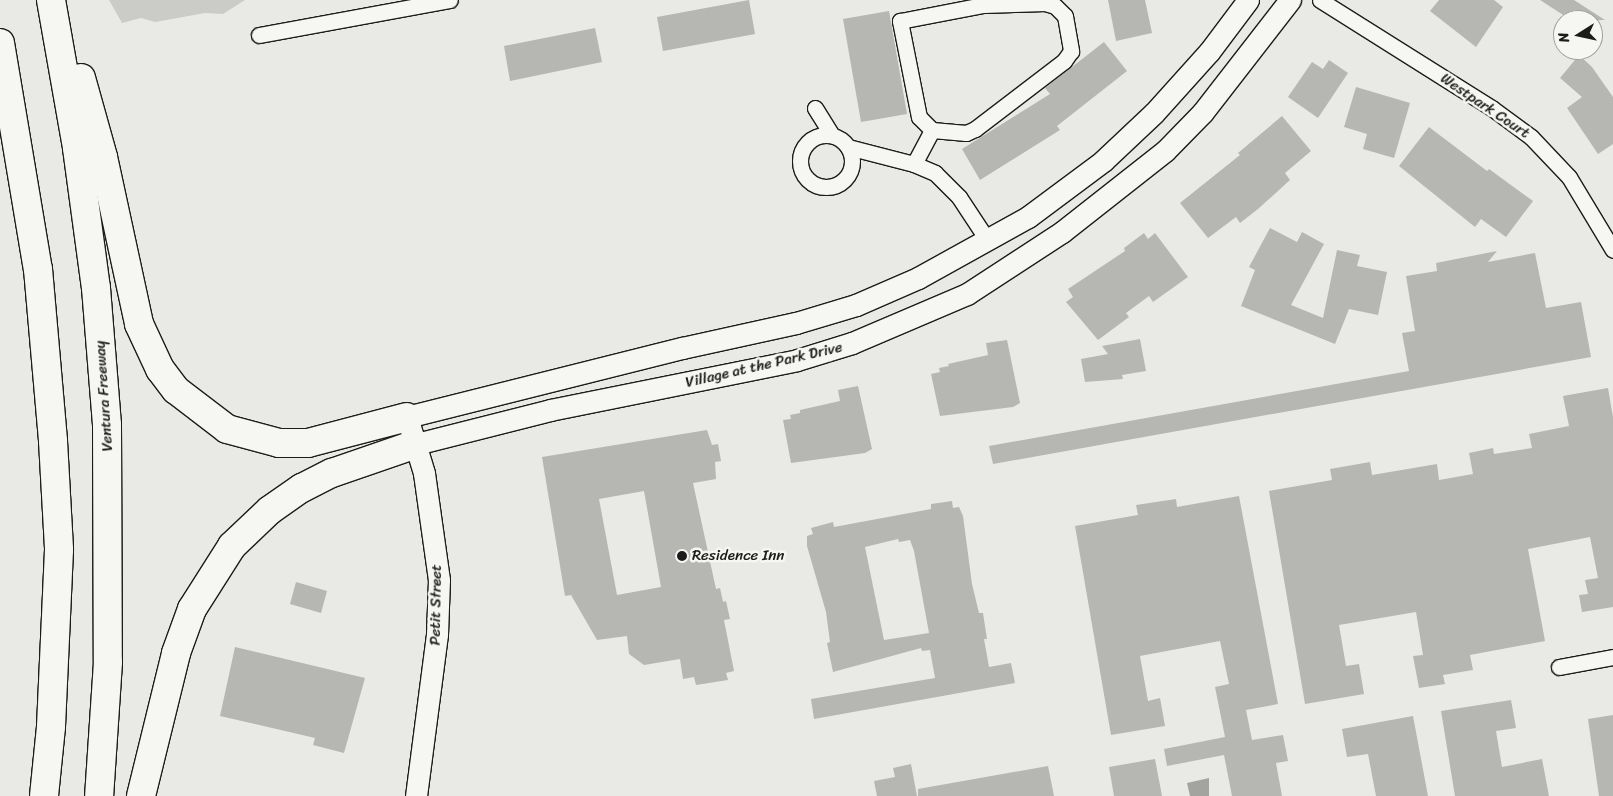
<!DOCTYPE html>
<style>
body{margin:0}
#map{position:relative;width:1613px;height:796px;overflow:hidden;background:#e9e9e5;font-family:Sriracha,sans-serif}
div>[style]{position:absolute}
.green>*{inset:0;background:#cbcbc7}
.water>*{inset:0;background:#a3a3a1}
.building>*{inset:0;background:#b6b6b3}
.roads{filter:drop-shadow(1px 0 #1c1c1c) drop-shadow(-1px 0 #1c1c1c) drop-shadow(0 1px #1c1c1c) drop-shadow(0 -1px #1c1c1c)}
.street>*{height:15px;margin:-7.5px;padding:0 7.5px;transform-origin:7.5px;border-radius:7.5px;background:#f6f6f2}
.street>.ring{margin:-7.5px;padding:0;box-sizing:content-box;background:none;border:15px solid #f6f6f2;border-radius:50%}
.secondary>*{height:21px;margin:-10.5px;padding:0 10.5px;transform-origin:10.5px;border-radius:10.5px;background:#f6f6f2}
.highway>*{height:28px;margin:-14px;padding:0 14px;transform-origin:14px;border-radius:14px;background:#f6f6f2}
.dots>*{width:14px;height:14px;translate:-50% -50%;box-sizing:border-box;border:2px solid #f6f6f2;border-radius:50%}
span{translate:-50% -50%;white-space:nowrap;text-align:center;line-height:1.15;-webkit-text-stroke:5px #f6f6f2;paint-order:stroke}
.street-label{font-size:15px;color:#1c1c1c}
.poi-label{font-size:15px;color:#1c1c1c}
.left{translate:0 -50%;text-align:left}
.north{position:absolute;left:1553px;top:10px;width:50px;height:50px;box-sizing:border-box;background:#f6f6f2;border:1px solid #9f9f9c;border-radius:50%;rotate:260deg;font-size:14px;font-weight:700;line-height:20px;text-align:center;color:#1c1c1c}
.north::after{content:'';display:block;margin:auto;width:18px;height:22px;background:#1c1c1c;clip-path:polygon(50% 0,100% 100%,50% 72%,0 100%)}
</style>
<div id="map">
<div class="green">
<i style="clip-path:polygon(109px 0,245px 0,223px 14px,205px 13px,155px 22px,141px 18px,122px 23px)"></i>
</div>
<div class="water">
<i style="clip-path:polygon(1209px 778px,1209px 796px,1190px 796px,1187px 783px)"></i>
</div>
<div class="building">
<i style="clip-path:polygon(749px 0,755px 34px,663px 51px,657px 17px)"></i>
<i style="clip-path:polygon(1108px 0,1145px 0,1152px 33px,1116px 41px)"></i>
<i style="clip-path:polygon(1439px 0,1494px 0,1503px 7px,1476px 47px,1430px 11px)"></i>
<i style="clip-path:polygon(1540px 0,1574px 0,1605px 20px,1571px 20px)"></i>
<i style="clip-path:polygon(889px 11px,907px 114px,861px 122px,843px 19px)"></i>
<i style="clip-path:polygon(595px 28px,602px 62px,510px 81px,504px 46px)"></i>
<i style="clip-path:polygon(1104px 42px,1127px 71px,1057px 126px,1060px 130px,980px 180px,962px 149px,1050px 94px,1045px 88px)"></i>
<i style="clip-path:polygon(1579px 55px,1592px 67px,1613px 97px,1613px 144px,1598px 154px,1567px 108px,1582px 97px,1560px 78px)"></i>
<i style="clip-path:polygon(1329px 60px,1348px 73px,1318px 118px,1288px 97px,1312px 62px,1323px 69px)"></i>
<i style="clip-path:polygon(1356px 87px,1410px 103px,1394px 158px,1363px 149px,1367px 134px,1344px 127px)"></i>
<i style="clip-path:polygon(1282px 116px,1311px 151px,1285px 173px,1290px 180px,1258px 209px,1240px 223px,1236px 217px,1208px 238px,1180px 203px,1240px 155px,1238px 153px)"></i>
<i style="clip-path:polygon(1429px 127px,1487px 171px,1489px 169px,1533px 201px,1506px 237px,1481px 219px,1475px 227px,1399px 166px)"></i>
<i style="clip-path:polygon(1270px 228px,1297px 242px,1302px 232px,1324px 244px,1291px 305px,1323px 318px,1337px 250px,1360px 255px,1357px 266px,1387px 272px,1378px 315px,1349px 309px,1335px 344px,1241px 306px,1255px 270px,1249px 267px)"></i>
<i style="clip-path:polygon(1144px 233px,1148px 239px,1155px 233px,1188px 277px,1153px 302px,1149px 296px,1126px 313px,1129px 317px,1098px 340px,1066px 302px,1073px 297px,1068px 289px,1125px 251px,1124px 248px)"></i>
<i style="clip-path:polygon(1497px 251px,1488px 262px,1535px 253px,1546px 308px,1581px 302px,1591px 357px,993px 464px,989px 446px,1409px 371px,1402px 333px,1415px 331px,1406px 276px,1437px 271px,1436px 263px)"></i>
<i style="clip-path:polygon(1140px 339px,1146px 371px,1122px 375px,1123px 379px,1085px 382px,1081px 359px,1108px 354px,1102px 346px)"></i>
<i style="clip-path:polygon(1007px 340px,1020px 403px,1013px 407px,940px 416px,931px 374px,940px 372px,939px 368px,949px 366px,948px 364px,988px 355px,986px 343px)"></i>
<i style="clip-path:polygon(858px 386px,872px 449px,865px 453px,791px 463px,783px 420px,791px 419px,790px 415px,800px 413px,800px 410px,840px 401px,838px 390px)"></i>
<i style="clip-path:polygon(1608px 388px,1613px 417px,1613px 607px,1582px 612px,1579px 595px,1588px 594px,1585px 580px,1598px 578px,1590px 537px,1528px 549px,1545px 641px,1470px 655px,1473px 670px,1443px 675px,1445px 684px,1419px 688px,1413px 656px,1423px 655px,1416px 612px,1339px 625px,1346px 666px,1359px 664px,1364px 694px,1305px 704px,1269px 491px,1332px 480px,1330px 469px,1370px 462px,1372px 475px,1437px 464px,1439px 480px,1473px 474px,1469px 453px,1493px 448px,1494px 454px,1532px 448px,1529px 434px,1569px 426px,1563px 396px)"></i>
<i style="clip-path:polygon(evenodd,707px 430px,712px 445px,718px 444px,721px 461px,715px 462px,716px 479px,693px 483px,716px 589px,720px 588px,723px 602px,726px 601px,730px 619px,724px 620px,734px 671px,726px 673px,728px 680px,696px 685px,694px 677px,683px 679px,680px 659px,644px 665px,629px 654px,627px 636px,597px 640px,571px 595px,565px 596px,542px 457px,707px 430px,644px 491px,661px 587px,617px 595px,599px 499px,644px 491px)"></i>
<i style="clip-path:polygon(1239px 496px,1278px 704px,1246px 710px,1252px 740px,1283px 735px,1288px 761px,1276px 763px,1282px 796px,1232px 796px,1224px 755px,1167px 766px,1164px 749px,1225px 737px,1215px 687px,1229px 684px,1220px 641px,1140px 656px,1148px 701px,1160px 698px,1165px 726px,1111px 735px,1075px 526px,1138px 515px,1136px 505px,1176px 499px,1177px 507px)"></i>
<i style="clip-path:polygon(evenodd,952px 501px,953px 508px,959px 507px,963px 516px,972px 584px,979px 613px,983px 613px,987px 639px,984px 639px,989px 667px,1011px 663px,1015px 683px,814px 719px,811px 699px,935px 678px,930px 650px,922px 651px,921px 648px,833px 672px,827px 643px,830px 642px,826px 612px,807px 546px,807px 536px,813px 534px,811px 528px,833px 522px,834px 527px,931px 509px,931px 504px,952px 501px,898px 539px,899px 542px,910px 540px,914px 551px,929px 633px,884px 640px,865px 547px,898px 539px)"></i>
<i style="clip-path:polygon(296px 582px,327px 591px,321px 613px,290px 604px)"></i>
<i style="clip-path:polygon(235px 647px,365px 678px,344px 753px,313px 745px,315px 738px,220px 716px)"></i>
<i style="clip-path:polygon(1511px 700px,1516px 728px,1496px 731px,1502px 767px,1542px 759px,1549px 796px,1455px 796px,1441px 711px)"></i>
<i style="clip-path:polygon(1613px 715px,1613px 796px,1599px 796px,1588px 719px)"></i>
<i style="clip-path:polygon(1413px 716px,1428px 796px,1376px 796px,1368px 754px,1347px 757px,1342px 729px)"></i>
<i style="clip-path:polygon(1155px 759px,1162px 796px,1114px 796px,1109px 767px)"></i>
<i style="clip-path:polygon(911px 764px,917px 796px,877px 796px,874px 781px,895px 777px,893px 768px)"></i>
<i style="clip-path:polygon(1048px 766px,1054px 796px,918px 796px,918px 789px)"></i>
</div>
<div class="roads">
<div class="street">
<i style="left:1320px;top:0;width:204px;rotate:32.2deg"></i>
<i style="left:1493px;top:109px;width:47px;rotate:36.4deg"></i>
<i style="left:1531px;top:137px;width:55px;rotate:46.5deg"></i>
<i style="left:1569px;top:177px;width:85px;rotate:58.9deg"></i>
<i style="left:259px;top:35px;width:194px;rotate:-10.4deg"></i>
<i style="left:815px;top:108px;width:32px;rotate:58deg"></i>
<i class="ring" style="left:800px;top:135px;width:37px;height:37px"></i>
<i style="left:848px;top:147px;width:68px;rotate:14.4deg"></i>
<i style="left:914px;top:164px;width:23px;rotate:23deg"></i>
<i style="left:935px;top:173px;width:34px;rotate:45deg"></i>
<i style="left:959px;top:197px;width:53px;rotate:56.6deg"></i>
<i style="left:914px;top:164px;width:38px;rotate:-62deg"></i>
<i style="left:932px;top:130px;width:18px;rotate:-135deg"></i>
<i style="left:919px;top:117px;width:98px;rotate:-101.2deg"></i>
<i style="left:900px;top:21px;width:85px;rotate:-10.9deg"></i>
<i style="left:983px;top:5px;width:62px;rotate:-1.8deg"></i>
<i style="left:1045px;top:3px;width:10px;rotate:17deg"></i>
<i style="left:1055px;top:6px;width:14px;rotate:45deg"></i>
<i style="left:1065px;top:16px;width:36px;rotate:80deg"></i>
<i style="left:1071px;top:51px;width:12px;rotate:125deg"></i>
<i style="left:1064px;top:61px;width:112px;rotate:142.6deg"></i>
<i style="left:975px;top:129px;width:10px;rotate:156deg"></i>
<i style="left:966px;top:133px;width:34px;rotate:-175deg"></i>
<i style="left:1559px;top:667px;width:55px;rotate:-10.5deg"></i>
</div>
<div class="secondary">
<i style="left:416px;top:444px;width:138px;rotate:-14.2deg"></i>
<i style="left:550px;top:410px;width:252px;rotate:-11.4deg"></i>
<i style="left:797px;top:360px;width:58px;rotate:-17.2deg"></i>
<i style="left:852px;top:343px;width:125px;rotate:-23.1deg"></i>
<i style="left:967px;top:294px;width:113px;rotate:-33.1deg"></i>
<i style="left:1062px;top:232px;width:131px;rotate:-38.2deg"></i>
<i style="left:1165px;top:151px;width:54px;rotate:-45.7deg"></i>
<i style="left:1203px;top:112px;width:142px;rotate:-52.2deg"></i>
<i style="left:416px;top:796px;width:163px;rotate:-82.6deg"></i>
<i style="left:437px;top:634px;width:54px;rotate:-87.9deg"></i>
<i style="left:439px;top:580px;width:108px;rotate:-98deg"></i>
<i style="left:424px;top:473px;width:59px;rotate:-106.9deg"></i>
<i style="left:407px;top:417px;width:284px;rotate:-14.1deg"></i>
<i style="left:682px;top:348px;width:117px;rotate:-12.4deg"></i>
<i style="left:796px;top:323px;width:63px;rotate:-16.7deg"></i>
<i style="left:856px;top:305px;width:68px;rotate:-23.5deg"></i>
<i style="left:918px;top:278px;width:126px;rotate:-29deg"></i>
<i style="left:1028px;top:217px;width:94px;rotate:-36.7deg"></i>
<i style="left:1103px;top:161px;width:70px;rotate:-43.3deg"></i>
<i style="left:1154px;top:113px;width:82px;rotate:-48deg"></i>
<i style="left:1209px;top:52px;width:65px;rotate:-53.1deg"></i>
</div>
<div class="highway">
<i style="left:51px;top:0;width:150px;rotate:80deg"></i>
<i style="left:77px;top:148px;width:141px;rotate:82.3deg"></i>
<i style="left:96px;top:288px;width:137px;rotate:85.4deg"></i>
<i style="left:107px;top:425px;width:237px;rotate:89.8deg"></i>
<i style="left:108px;top:662px;width:134px;rotate:93.8deg"></i>
<i style="left:0;top:43px;width:229px;rotate:80.5deg"></i>
<i style="left:38px;top:269px;width:173px;rotate:85deg"></i>
<i style="left:53px;top:441px;width:109px;rotate:86.8deg"></i>
<i style="left:59px;top:550px;width:177px;rotate:92.6deg"></i>
<i style="left:51px;top:727px;width:69px;rotate:95.8deg"></i>
<i style="left:81px;top:78px;width:82px;rotate:74.4deg"></i>
<i style="left:103px;top:157px;width:171px;rotate:77.8deg"></i>
<i style="left:139px;top:324px;width:50px;rotate:65deg"></i>
<i style="left:160px;top:369px;width:26px;rotate:53deg"></i>
<i style="left:176px;top:390px;width:64px;rotate:37.4deg"></i>
<i style="left:227px;top:429px;width:54px;rotate:15.1deg"></i>
<i style="left:279px;top:443px;width:29px"></i>
<i style="left:308px;top:443px;width:102px;rotate:-14.7deg"></i>
<i style="left:141px;top:796px;width:147px;rotate:-76.2deg"></i>
<i style="left:176px;top:653px;width:47px;rotate:-70deg"></i>
<i style="left:192px;top:609px;width:75px;rotate:-57.6deg"></i>
<i style="left:232px;top:546px;width:52px;rotate:-43.5deg"></i>
<i style="left:270px;top:510px;width:39px;rotate:-35deg"></i>
<i style="left:302px;top:488px;width:34px;rotate:-27deg"></i>
<i style="left:332px;top:473px;width:89px;rotate:-19deg"></i>
</div>
</div>
<div class="dots">
<i style="left:682px;top:556px;background:#1c1c1c"></i>
</div>
<div class="street-label">
<span style="left:1485px;top:106px;rotate:34deg">Westpark Court</span>
<span style="left:764px;top:365px;rotate:-13deg">Village at the Park Drive</span>
<span style="left:104px;top:396px;rotate:-94deg">Ventura Freeway</span>
<span style="left:436px;top:605px;rotate:-89deg">Petit Street</span>
</div>
<div class="poi-label">
<span class="left" style="left:692px;top:556px">Residence Inn</span>
</div>
<div class="north">N</div>
</div>
